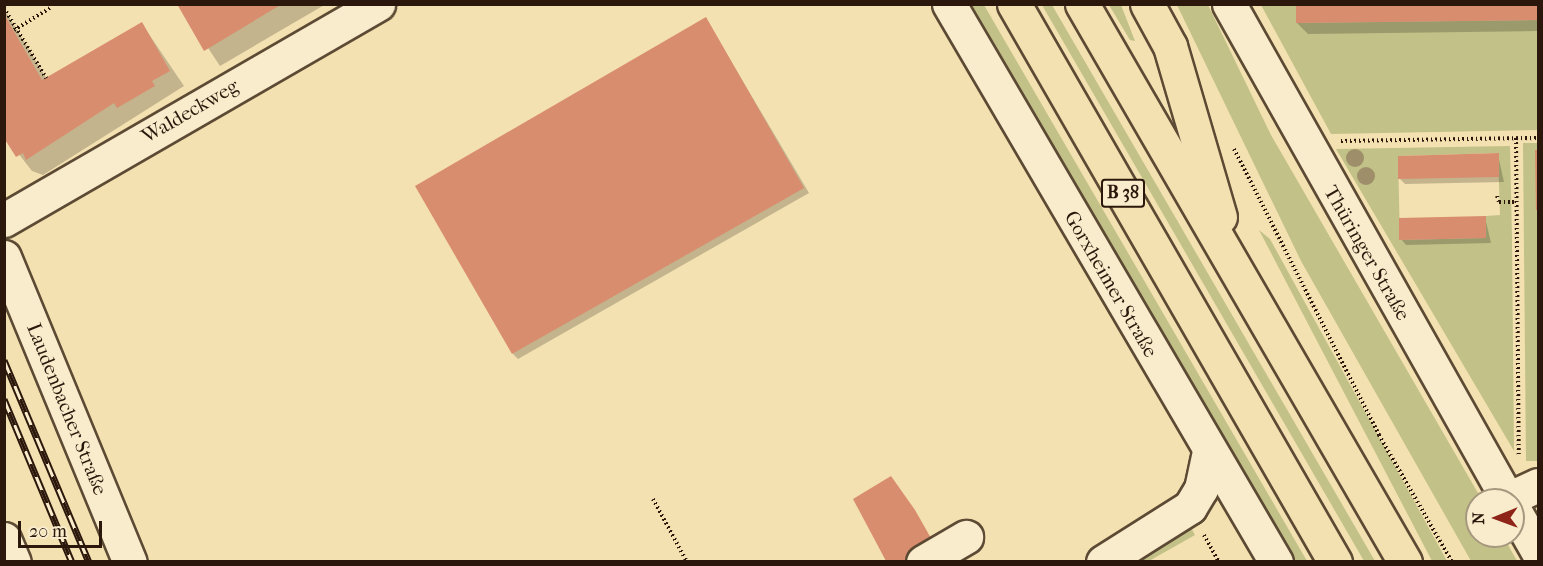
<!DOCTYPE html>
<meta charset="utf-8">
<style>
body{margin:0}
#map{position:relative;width:1543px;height:566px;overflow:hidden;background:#f4e1b1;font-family:"IM FELL French Canon",serif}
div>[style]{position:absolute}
.green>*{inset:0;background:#c2c187}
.shadow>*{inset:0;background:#0003}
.building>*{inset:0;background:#d88d6e}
.path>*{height:4px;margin-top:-2px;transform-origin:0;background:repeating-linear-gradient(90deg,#2b170b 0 1.5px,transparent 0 4.5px)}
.roads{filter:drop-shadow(2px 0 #5d4a34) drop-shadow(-2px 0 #5d4a34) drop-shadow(0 2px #5d4a34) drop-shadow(0 -2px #5d4a34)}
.minor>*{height:33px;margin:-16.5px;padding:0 16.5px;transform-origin:16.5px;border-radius:16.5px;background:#f8eccc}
.highway>*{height:33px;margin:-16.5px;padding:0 16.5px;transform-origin:16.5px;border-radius:16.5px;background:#f4e1b1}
.rail>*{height:7px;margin-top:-3.5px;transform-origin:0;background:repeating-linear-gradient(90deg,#f8eccc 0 14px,#2b170b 0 28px);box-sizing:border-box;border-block:2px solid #2b170b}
.trees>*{width:18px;height:18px;margin:-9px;border-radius:50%;background:#9e8e6a}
span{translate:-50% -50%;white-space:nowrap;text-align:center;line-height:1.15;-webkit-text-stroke:4.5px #f8eccc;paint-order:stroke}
.shield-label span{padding:2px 4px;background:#f8eccc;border:2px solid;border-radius:4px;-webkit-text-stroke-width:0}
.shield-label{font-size:18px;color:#2b170b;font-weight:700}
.street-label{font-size:20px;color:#2b170b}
.frame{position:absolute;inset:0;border:6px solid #2b170b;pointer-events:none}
.north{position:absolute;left:1465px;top:488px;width:60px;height:60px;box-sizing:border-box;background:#f8eccc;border:2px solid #a6977f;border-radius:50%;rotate:269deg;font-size:16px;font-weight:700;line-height:24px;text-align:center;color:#2b170b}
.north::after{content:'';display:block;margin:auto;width:21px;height:27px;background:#8f2418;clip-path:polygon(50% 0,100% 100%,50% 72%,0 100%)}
.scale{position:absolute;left:18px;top:521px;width:84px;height:27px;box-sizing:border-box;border:3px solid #2b170b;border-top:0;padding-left:8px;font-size:18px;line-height:21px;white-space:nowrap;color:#2b170b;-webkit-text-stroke:4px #f8eccc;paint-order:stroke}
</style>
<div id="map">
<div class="green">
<i style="clip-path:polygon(972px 5px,984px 5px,1307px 561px,1294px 561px)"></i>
<i style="clip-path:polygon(1042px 5px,1052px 5px,1375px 561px,1364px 561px)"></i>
<i style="clip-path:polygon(1109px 5px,1121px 5px,1135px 41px,1130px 40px)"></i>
<i style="clip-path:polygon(1177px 5px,1208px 5px,1271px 135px,1482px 500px,1477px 500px,1477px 536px,1503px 536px,1517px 561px,1471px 561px,1301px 261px)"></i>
<i style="clip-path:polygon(1261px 5px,1296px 5px,1296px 23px,1538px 20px,1538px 130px,1331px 134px)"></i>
<i style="clip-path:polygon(1523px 143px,1538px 143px,1538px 461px,1526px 461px)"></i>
<i style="clip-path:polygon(evenodd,1510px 146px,1512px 239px,1514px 451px,1336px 149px,1510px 146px,1498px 153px,1500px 215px,1486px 216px,1486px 238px,1400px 240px,1398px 156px,1498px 153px)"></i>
<i style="clip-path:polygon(1259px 230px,1270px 239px,1447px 561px,1432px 561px)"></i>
<i style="clip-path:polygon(1188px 522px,1195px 535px,1149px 561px,1120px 562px)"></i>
</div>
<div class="shadow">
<i style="clip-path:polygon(179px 4px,326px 4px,220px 66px)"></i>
<i style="clip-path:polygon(1297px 4px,1538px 4px,1538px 31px,1308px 34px,1297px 23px)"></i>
<i style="clip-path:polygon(4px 9px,47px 79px,142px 24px,184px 86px,43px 175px,32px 171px,4px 135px)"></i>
<i style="clip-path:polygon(706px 19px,809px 193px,518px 359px,513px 354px)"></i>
<i style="clip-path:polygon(1537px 152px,1538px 152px,1538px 310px)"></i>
<i style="clip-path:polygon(1498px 155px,1504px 182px,1405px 184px,1400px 179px)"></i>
<i style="clip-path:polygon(1485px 217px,1491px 243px,1406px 245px,1401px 239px)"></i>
</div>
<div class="building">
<i style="clip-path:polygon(177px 4px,282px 4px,204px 51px)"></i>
<i style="clip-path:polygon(1296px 4px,1538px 4px,1538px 20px,1296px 23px)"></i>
<i style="clip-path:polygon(4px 14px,42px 80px,142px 22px,170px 71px,152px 81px,155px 86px,117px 108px,114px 103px,26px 160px,23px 153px,16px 157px,4px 138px)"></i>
<i style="clip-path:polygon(706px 17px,804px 188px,512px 354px,415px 186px)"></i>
<i style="clip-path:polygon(1535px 150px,1538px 150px,1538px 210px,1536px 210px)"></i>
<i style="clip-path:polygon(1499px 153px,1499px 177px,1398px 179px,1398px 156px)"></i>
<i style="clip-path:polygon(1486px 216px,1486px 238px,1399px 240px,1399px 218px)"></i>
<i style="clip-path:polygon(891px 476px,915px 510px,944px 561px,886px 561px,853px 499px)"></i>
</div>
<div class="path">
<i style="left:4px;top:8px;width:82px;rotate:59deg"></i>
<i style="left:14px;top:30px;width:42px;rotate:-31.4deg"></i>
<i style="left:1516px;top:138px;width:317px;rotate:89.5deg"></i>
<i style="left:1341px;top:141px;width:197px;rotate:-0.9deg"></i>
<i style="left:1234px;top:149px;width:321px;rotate:63.1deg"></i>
<i style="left:1379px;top:435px;width:146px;rotate:60.1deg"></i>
<i style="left:1497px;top:196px;width:6px;rotate:72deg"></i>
<i style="left:1499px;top:202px;width:18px"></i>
<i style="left:653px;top:499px;width:72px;rotate:61.6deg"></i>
<i style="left:1204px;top:535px;width:31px;rotate:61deg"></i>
</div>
<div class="roads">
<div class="minor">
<i style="left:949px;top:4px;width:647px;rotate:59.63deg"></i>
<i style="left:1229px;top:4px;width:569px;rotate:60.64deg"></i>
<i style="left:4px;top:220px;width:432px;rotate:-30deg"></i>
<i style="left:4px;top:257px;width:330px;rotate:67.6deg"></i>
<i style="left:1508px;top:499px;width:33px;rotate:-25deg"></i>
<i style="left:1513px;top:508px;width:51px;rotate:60.4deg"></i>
<i style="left:4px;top:539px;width:25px;rotate:67deg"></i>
<i style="left:923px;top:562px;width:50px;rotate:-30.2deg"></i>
<i style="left:1103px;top:562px;width:103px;rotate:-32.3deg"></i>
<i style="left:1190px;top:507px;width:21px;rotate:-59deg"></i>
<i style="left:1201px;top:489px;width:40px;rotate:-78deg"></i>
</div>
<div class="highway">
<i style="left:1014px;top:4px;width:644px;rotate:60.09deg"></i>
<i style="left:1082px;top:4px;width:645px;rotate:59.94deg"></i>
<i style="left:1147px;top:4px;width:48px;rotate:61.3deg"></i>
<i style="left:1170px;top:46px;width:178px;rotate:73.7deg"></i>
</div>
</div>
<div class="rail">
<i style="left:4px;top:360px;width:219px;rotate:67.2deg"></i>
<i style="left:4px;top:399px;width:177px;rotate:67.4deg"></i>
</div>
<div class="trees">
<i style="left:1355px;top:158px"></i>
<i style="left:1366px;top:176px"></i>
</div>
<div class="shield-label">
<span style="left:1123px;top:193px">B 38</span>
</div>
<div class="street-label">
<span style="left:190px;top:111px;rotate:-30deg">Waldeckweg</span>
<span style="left:1367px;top:253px;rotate:60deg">Thüringer Straße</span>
<span style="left:1111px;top:284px;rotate:60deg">Gorxheimer Straße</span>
<span style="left:67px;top:409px;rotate:68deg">Laudenbacher Straße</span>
</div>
<div class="frame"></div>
<div class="north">N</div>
<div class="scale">20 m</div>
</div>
